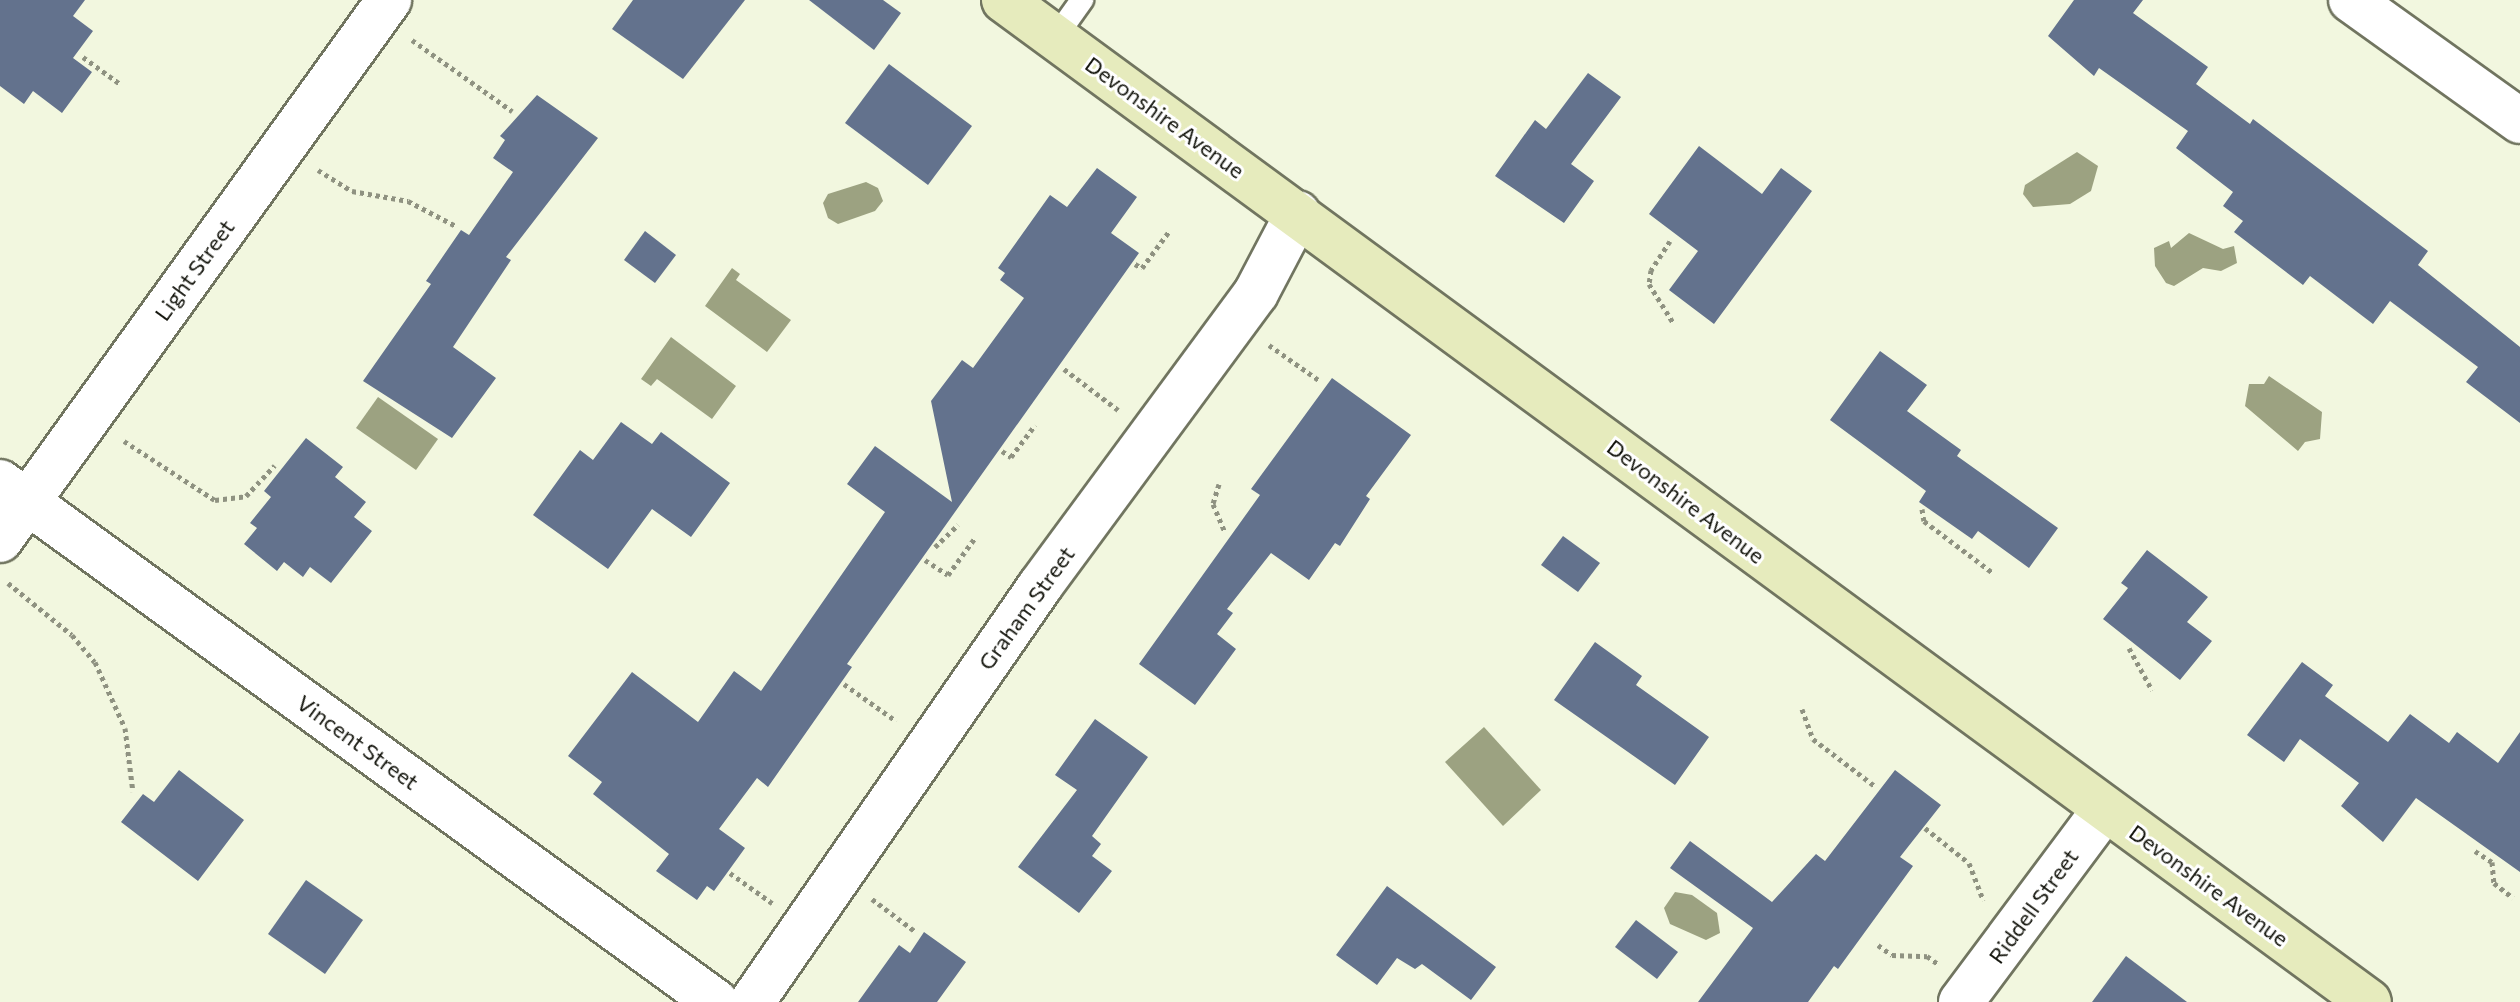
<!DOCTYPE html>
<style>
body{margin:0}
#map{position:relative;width:2520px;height:1002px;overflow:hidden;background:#f2f7df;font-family:Commissioner,sans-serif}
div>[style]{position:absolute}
.water>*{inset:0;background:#9ca281}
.building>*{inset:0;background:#63728d}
.path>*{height:5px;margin-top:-2.5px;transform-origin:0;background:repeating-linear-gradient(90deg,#8f9281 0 4px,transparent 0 8px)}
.roads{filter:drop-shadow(2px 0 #717560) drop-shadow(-2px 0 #717560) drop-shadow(0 2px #717560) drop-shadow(0 -2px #717560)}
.service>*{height:22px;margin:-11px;padding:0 11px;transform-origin:11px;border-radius:11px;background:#fff}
.minor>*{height:44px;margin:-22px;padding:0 22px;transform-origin:22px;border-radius:22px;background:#fff}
.secondary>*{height:44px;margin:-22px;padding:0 22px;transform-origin:22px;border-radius:22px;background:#e6ebbd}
span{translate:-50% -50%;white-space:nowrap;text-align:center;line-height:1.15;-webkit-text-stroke:6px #fff;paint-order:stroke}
.street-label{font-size:22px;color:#12130b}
</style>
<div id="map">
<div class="water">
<i style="clip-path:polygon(2077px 152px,2098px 166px,2091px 191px,2070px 204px,2033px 207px,2023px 194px,2025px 185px)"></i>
<i style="clip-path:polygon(866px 182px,878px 188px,883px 201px,875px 211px,838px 224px,828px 218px,823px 203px,828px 194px)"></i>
<i style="clip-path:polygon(2189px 233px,2223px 249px,2234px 246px,2237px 263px,2221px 271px,2203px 268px,2174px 286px,2166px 283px,2155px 266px,2154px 248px,2169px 241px,2171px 248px)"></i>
<i style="clip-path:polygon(732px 268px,740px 274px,736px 280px,791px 320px,767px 352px,705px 306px)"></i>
<i style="clip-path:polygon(671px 337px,736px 386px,712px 419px,657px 379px,651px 386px,641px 379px)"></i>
<i style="clip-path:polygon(2269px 376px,2322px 412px,2320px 439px,2305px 442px,2298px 451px,2245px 406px,2249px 384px,2264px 384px)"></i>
<i style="clip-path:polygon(378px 397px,438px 439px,416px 470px,356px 428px)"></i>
<i style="clip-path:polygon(1484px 727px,1541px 790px,1503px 826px,1445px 762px)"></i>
<i style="clip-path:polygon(1675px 892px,1692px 895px,1717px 913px,1720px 933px,1706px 940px,1670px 924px,1664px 908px)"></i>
</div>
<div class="building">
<i style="clip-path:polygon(0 0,85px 0,73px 16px,93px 31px,73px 58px,92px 72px,62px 113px,33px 91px,24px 104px,0 86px)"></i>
<i style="clip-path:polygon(633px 0,745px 0,683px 79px,612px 29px)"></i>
<i style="clip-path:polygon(809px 0,883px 0,901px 13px,874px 50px)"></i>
<i style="clip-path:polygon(2074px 0,2143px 0,2133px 13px,2208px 67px,2196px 84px,2250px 124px,2253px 119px,2428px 251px,2418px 265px,2520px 347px,2520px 423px,2466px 382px,2478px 367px,2390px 301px,2373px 324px,2310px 276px,2303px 285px,2234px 232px,2243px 221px,2223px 206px,2233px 192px,2176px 148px,2188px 131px,2099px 68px,2094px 76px,2048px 36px)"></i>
<i style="clip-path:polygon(889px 64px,972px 126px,928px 185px,845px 123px)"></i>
<i style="clip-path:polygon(1588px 73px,1621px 97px,1571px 164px,1594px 181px,1564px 223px,1495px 176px,1535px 120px,1546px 129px)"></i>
<i style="clip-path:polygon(537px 95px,598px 138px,506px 257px,511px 260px,453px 347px,496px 378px,452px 438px,363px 381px,431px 284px,426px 281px,461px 230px,469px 235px,513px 172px,493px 158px,505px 140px,500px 136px)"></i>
<i style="clip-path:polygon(1699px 146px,1762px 194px,1781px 168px,1812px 191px,1714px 324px,1669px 290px,1698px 251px,1649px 214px)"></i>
<i style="clip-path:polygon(1097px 168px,1137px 197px,1111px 233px,1139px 253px,847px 664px,852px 667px,768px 787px,757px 778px,719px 829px,745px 848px,714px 891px,707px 886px,697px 900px,656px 871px,669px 854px,593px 794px,602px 782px,568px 756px,632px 672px,698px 722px,734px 671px,761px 691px,885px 512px,847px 484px,875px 446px,952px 502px,931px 401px,962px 360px,973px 368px,1024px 298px,1000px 280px,1005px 273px,998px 268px,1050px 195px,1067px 207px)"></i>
<i style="clip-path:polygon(645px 231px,676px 255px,655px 283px,624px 260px)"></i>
<i style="clip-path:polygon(1880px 351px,1927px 385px,1907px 411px,1961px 450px,1957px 456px,2058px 528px,2029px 568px,1978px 531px,1972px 539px,1919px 502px,1926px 491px,1830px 420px)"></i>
<i style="clip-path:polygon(1332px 378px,1411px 435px,1366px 496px,1370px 499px,1340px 546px,1335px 543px,1309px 580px,1271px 553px,1227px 609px,1233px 613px,1217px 634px,1236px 649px,1195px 705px,1139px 664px,1260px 495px,1251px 489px)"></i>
<i style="clip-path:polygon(621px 422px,652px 444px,661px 432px,730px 483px,691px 537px,652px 509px,608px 569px,533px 515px,580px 450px,593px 460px)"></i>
<i style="clip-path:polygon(306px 438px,343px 467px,335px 477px,366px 502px,354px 517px,372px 531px,331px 583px,310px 567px,303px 577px,284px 562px,277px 571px,244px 544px,257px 528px,250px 523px,271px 497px,264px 491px)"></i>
<i style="clip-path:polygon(1563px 536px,1600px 563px,1578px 592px,1541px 565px)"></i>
<i style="clip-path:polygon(2147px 550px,2208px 597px,2187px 622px,2212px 641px,2180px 680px,2103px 619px,2128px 588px,2121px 583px)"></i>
<i style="clip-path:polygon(1595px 642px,1642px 676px,1636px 685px,1709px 737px,1675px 785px,1554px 700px)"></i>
<i style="clip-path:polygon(2302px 662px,2333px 685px,2325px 696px,2388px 742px,2410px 714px,2449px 743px,2457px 732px,2498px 763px,2520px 732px,2520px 872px,2416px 798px,2383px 842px,2341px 806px,2359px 783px,2300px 739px,2284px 762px,2247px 735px)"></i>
<i style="clip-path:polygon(1095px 719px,1148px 757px,1092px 836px,1101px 844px,1092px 856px,1112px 871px,1079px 913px,1018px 867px,1077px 790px,1055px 775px)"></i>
<i style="clip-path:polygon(179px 770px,244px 820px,198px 881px,121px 822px,143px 794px,154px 802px)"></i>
<i style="clip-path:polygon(1895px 770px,1941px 805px,1900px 857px,1913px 866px,1838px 969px,1834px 966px,1808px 1002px,1698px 1002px,1753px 928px,1670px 868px,1690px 841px,1772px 902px,1816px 854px,1825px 861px)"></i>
<i style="clip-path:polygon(306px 880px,363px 920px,325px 974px,268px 934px)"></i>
<i style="clip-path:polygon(1387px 886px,1496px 967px,1471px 1000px,1422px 964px,1415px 969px,1397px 958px,1377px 985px,1336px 955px)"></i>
<i style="clip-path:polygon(1636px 920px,1678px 952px,1657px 979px,1615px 947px)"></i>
<i style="clip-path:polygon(924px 932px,966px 962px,937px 1002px,858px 1002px,899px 945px,910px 953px)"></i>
<i style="clip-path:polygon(2126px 956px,2187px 1002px,2092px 1002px)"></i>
</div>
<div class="path">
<i style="left:412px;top:40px;width:123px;rotate:35.4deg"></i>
<i style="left:83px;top:57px;width:46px;rotate:36.1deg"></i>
<i style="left:318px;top:170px;width:40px;rotate:32deg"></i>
<i style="left:352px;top:191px;width:57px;rotate:10.1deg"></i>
<i style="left:408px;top:201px;width:54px;rotate:27.5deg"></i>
<i style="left:1670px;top:241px;width:35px;rotate:123deg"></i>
<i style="left:1651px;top:270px;width:14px;rotate:98deg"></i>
<i style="left:1649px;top:284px;width:47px;rotate:58deg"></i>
<i style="left:1135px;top:264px;width:8px;rotate:30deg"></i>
<i style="left:1142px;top:268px;width:47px;rotate:-53.6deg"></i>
<i style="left:1269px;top:345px;width:62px;rotate:35.2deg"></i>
<i style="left:1064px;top:369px;width:68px;rotate:37.2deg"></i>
<i style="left:124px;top:441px;width:108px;rotate:33deg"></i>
<i style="left:215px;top:500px;width:31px;rotate:-7deg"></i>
<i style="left:246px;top:496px;width:42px;rotate:-46.9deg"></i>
<i style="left:1002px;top:451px;width:11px;rotate:34deg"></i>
<i style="left:1011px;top:457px;width:40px;rotate:-53deg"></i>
<i style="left:1219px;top:484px;width:21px;rotate:107deg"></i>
<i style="left:1213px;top:504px;width:30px;rotate:67deg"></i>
<i style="left:1922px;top:509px;width:12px;rotate:81deg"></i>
<i style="left:1924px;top:521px;width:86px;rotate:37deg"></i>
<i style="left:935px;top:547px;width:32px;rotate:-44deg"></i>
<i style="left:925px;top:560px;width:27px;rotate:33deg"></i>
<i style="left:948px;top:575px;width:46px;rotate:-53.9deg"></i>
<i style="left:8px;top:583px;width:82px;rotate:39.1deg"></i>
<i style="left:72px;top:635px;width:35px;rotate:50deg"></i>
<i style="left:95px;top:662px;width:72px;rotate:65.6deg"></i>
<i style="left:125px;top:728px;width:64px;rotate:82.9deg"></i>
<i style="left:2129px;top:648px;width:48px;rotate:61.3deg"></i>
<i style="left:844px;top:684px;width:64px;rotate:35.4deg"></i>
<i style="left:1802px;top:709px;width:32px;rotate:70deg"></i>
<i style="left:1813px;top:739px;width:78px;rotate:37.2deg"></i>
<i style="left:1925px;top:828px;width:56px;rotate:38.5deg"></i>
<i style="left:1969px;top:863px;width:40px;rotate:69deg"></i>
<i style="left:2475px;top:851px;width:20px;rotate:33deg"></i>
<i style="left:2492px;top:862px;width:21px;rotate:85deg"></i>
<i style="left:2494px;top:883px;width:24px;rotate:38deg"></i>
<i style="left:730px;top:873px;width:52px;rotate:35.5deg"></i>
<i style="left:872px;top:899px;width:55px;rotate:36.9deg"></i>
<i style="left:1878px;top:945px;width:17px;rotate:36deg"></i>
<i style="left:1892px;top:955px;width:35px;rotate:2deg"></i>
<i style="left:1927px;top:956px;width:14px;rotate:36deg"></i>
</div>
<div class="roads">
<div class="service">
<i style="left:1055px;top:38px;width:47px;rotate:-54.6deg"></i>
</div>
<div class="minor">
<i style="left:2351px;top:0;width:208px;rotate:35.6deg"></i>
<i style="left:0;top:482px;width:885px;rotate:35.99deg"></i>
<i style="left:0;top:540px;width:666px;rotate:-54.23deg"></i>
<i style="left:752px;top:1002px;width:506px;rotate:-55.3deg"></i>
<i style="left:1040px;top:586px;width:364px;rotate:-53.6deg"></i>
<i style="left:1256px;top:293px;width:90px;rotate:-62.3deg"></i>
<i style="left:1961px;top:1002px;width:239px;rotate:-53.3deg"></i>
</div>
<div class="secondary">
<i style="left:1004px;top:0;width:1693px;rotate:36.28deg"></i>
</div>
</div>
<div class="street-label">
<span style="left:1165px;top:117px;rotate:36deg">Devonshire Avenue</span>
<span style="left:194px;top:270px;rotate:-54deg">Light Street</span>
<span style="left:1686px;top:501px;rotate:37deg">Devonshire Avenue</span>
<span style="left:1026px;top:608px;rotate:-54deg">Graham Street</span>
<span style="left:358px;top:742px;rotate:36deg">Vincent Street</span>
<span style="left:2209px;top:885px;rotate:36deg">Devonshire Avenue</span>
<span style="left:2033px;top:906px;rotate:-54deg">Riddell Street</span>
</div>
</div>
